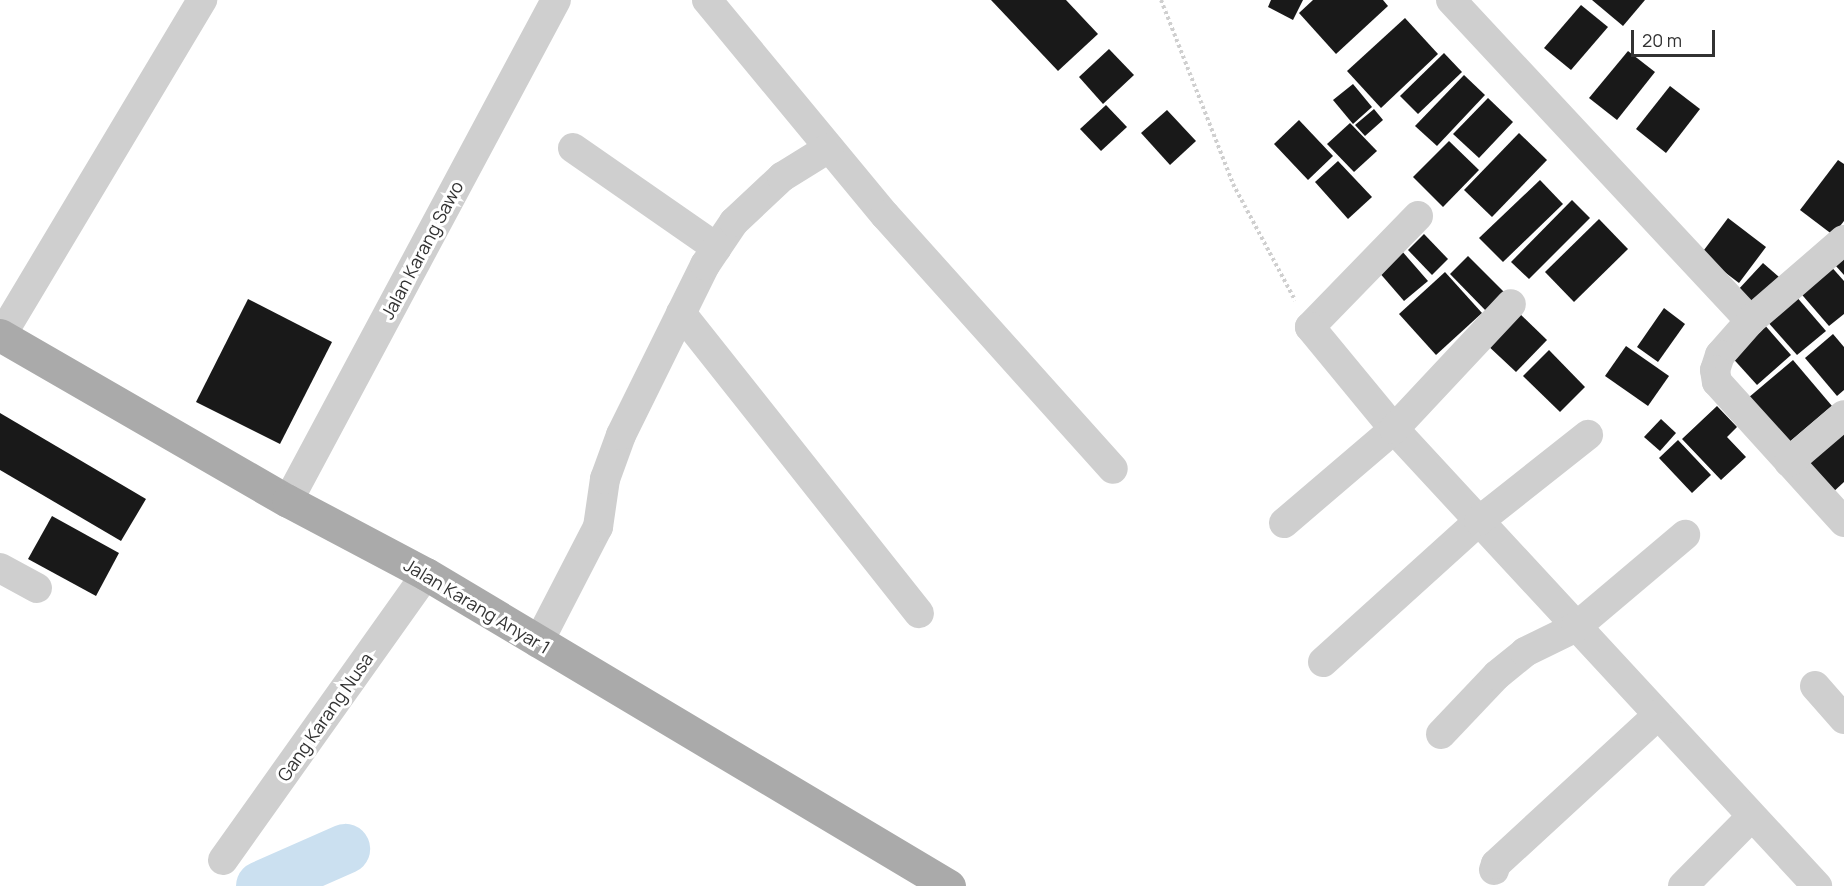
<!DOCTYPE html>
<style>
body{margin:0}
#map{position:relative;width:1844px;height:886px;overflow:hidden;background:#fff;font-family:Manrope,sans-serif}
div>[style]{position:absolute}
.river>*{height:50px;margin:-25px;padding:0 25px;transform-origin:25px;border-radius:25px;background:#cbe0f0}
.building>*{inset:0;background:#191919}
.path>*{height:4px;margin-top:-2px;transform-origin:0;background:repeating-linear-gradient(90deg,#cfcfcf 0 3px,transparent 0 6px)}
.minor>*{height:30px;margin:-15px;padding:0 15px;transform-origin:15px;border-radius:15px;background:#cfcfcf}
.major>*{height:33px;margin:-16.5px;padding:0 16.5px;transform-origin:16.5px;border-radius:16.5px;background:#aaa}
span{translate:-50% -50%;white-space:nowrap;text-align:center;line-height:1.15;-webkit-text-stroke:6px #fff;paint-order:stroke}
.street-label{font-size:18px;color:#323232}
.scale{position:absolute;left:1631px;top:30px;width:84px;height:27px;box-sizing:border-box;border:3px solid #323232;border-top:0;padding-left:8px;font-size:18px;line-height:21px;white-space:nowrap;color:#323232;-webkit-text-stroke:4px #fff;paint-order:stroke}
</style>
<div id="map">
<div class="river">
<i style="left:261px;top:886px;width:92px;rotate:-23.8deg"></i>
</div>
<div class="building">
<i style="clip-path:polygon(991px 0,1066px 0,1098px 34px,1058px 71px)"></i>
<i style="clip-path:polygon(1271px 0,1303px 0,1293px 20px,1268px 7px)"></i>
<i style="clip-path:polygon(1313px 0,1383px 0,1388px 6px,1336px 54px,1299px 13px)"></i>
<i style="clip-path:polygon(1592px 0,1645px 0,1623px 26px)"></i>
<i style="clip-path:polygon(1581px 5px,1608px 27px,1571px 70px,1544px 48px)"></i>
<i style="clip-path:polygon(1405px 18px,1438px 54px,1381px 108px,1347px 71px)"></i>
<i style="clip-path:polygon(1109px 49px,1134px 75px,1103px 104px,1079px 77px)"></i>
<i style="clip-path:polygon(1628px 51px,1655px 72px,1617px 120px,1589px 98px)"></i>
<i style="clip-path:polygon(1444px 53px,1462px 72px,1418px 114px,1400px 96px)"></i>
<i style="clip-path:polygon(1464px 75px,1485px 95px,1437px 146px,1415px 126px)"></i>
<i style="clip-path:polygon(1353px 84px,1372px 107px,1353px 124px,1333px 100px)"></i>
<i style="clip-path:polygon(1670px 86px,1700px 109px,1666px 153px,1636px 129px)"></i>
<i style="clip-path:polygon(1488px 98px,1513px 122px,1479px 158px,1453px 134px)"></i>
<i style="clip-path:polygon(1106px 105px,1127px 127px,1101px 151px,1080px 129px)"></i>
<i style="clip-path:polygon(1374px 109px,1383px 120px,1365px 136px,1355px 125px)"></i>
<i style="clip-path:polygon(1167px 110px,1196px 141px,1170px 165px,1141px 133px)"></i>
<i style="clip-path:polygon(1299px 120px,1333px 156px,1308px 180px,1274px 144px)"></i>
<i style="clip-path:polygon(1350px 123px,1377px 151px,1354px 172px,1327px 144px)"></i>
<i style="clip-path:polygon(1519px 133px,1547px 160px,1492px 217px,1464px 190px)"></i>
<i style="clip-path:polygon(1449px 141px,1479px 170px,1443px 207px,1413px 177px)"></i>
<i style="clip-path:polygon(1838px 160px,1844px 164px,1844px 221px,1833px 235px,1800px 210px)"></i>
<i style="clip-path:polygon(1338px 161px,1372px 197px,1348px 219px,1315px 182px)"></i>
<i style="clip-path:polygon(1540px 180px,1563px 204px,1503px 262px,1479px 238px)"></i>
<i style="clip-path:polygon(1572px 200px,1590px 218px,1529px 279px,1511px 262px)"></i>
<i style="clip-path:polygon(1728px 218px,1766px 247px,1739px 283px,1701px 254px)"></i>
<i style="clip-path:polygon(1599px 219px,1628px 249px,1574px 302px,1545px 272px)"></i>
<i style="clip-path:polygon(1424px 234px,1448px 259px,1432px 275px,1408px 250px)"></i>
<i style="clip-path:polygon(1401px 250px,1428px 281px,1404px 301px,1378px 271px)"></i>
<i style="clip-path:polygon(1468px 256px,1507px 295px,1488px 313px,1450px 274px)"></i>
<i style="clip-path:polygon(1844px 257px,1844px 275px,1835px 265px)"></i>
<i style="clip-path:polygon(1763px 263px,1779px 277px,1754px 307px,1737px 291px)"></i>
<i style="clip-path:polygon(1828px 263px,1844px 281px,1844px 314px,1829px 326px,1797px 289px)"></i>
<i style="clip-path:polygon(1445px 272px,1482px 313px,1436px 355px,1399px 314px)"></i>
<i style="clip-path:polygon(1795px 295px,1826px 331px,1797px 355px,1766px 320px)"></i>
<i style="clip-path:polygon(248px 299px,332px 342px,280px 444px,196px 402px)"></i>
<i style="clip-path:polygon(1664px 308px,1685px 324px,1658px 362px,1637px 347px)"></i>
<i style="clip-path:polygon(1516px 310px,1547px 340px,1516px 372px,1485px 343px)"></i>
<i style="clip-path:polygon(1763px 323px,1791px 355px,1757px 385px,1728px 353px)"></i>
<i style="clip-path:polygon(1833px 334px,1844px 347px,1844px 390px,1837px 396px,1805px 358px)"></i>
<i style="clip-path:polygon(1626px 346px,1669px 376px,1648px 406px,1605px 376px)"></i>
<i style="clip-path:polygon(1549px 350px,1585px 387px,1560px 412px,1523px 376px)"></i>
<i style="clip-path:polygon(1793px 360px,1832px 406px,1787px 444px,1748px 398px)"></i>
<i style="clip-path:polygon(1717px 406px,1737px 427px,1727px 437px,1746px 457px,1721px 480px,1682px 439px)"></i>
<i style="clip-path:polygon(0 413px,146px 499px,121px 541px,0 470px)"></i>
<i style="clip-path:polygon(1661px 419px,1676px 433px,1660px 451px,1644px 437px)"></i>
<i style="clip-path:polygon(1844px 423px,1844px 482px,1831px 494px,1801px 462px)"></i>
<i style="clip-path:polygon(1678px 440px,1711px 475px,1692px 493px,1659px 458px)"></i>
<i style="clip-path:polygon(52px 516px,119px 553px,96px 596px,28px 559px)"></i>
</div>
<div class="path">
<i style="left:1161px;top:0;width:198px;rotate:68.6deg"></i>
<i style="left:1233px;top:184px;width:132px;rotate:61.9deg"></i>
</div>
<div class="minor">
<i style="left:707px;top:0;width:279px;rotate:50.4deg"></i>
<i style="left:885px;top:215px;width:341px;rotate:48.1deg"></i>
<i style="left:1451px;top:0;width:439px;rotate:47deg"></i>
<i style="left:1750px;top:321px;width:45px;rotate:131.4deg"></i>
<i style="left:1720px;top:355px;width:16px;rotate:108deg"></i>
<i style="left:1715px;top:370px;width:12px;rotate:81deg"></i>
<i style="left:1717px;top:382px;width:189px;rotate:47.8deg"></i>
<i style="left:573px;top:148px;width:175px;rotate:34.8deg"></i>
<i style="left:1418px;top:216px;width:155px;rotate:134.2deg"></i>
<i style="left:1310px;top:327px;width:132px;rotate:50.5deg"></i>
<i style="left:1394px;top:429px;width:623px;rotate:47.21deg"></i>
<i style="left:681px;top:313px;width:383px;rotate:51.6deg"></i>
<i style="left:1750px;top:321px;width:124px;rotate:-40.8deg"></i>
<i style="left:1px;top:336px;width:392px;rotate:-59.1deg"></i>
<i style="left:1789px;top:462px;width:72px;rotate:-40.5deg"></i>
<i style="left:288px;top:501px;width:568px;rotate:-61.86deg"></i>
<i style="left:1284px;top:523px;width:145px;rotate:-40.5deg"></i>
<i style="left:1394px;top:429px;width:171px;rotate:-46.9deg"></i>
<i style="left:0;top:568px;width:42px;rotate:28.4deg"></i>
<i style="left:538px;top:643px;width:131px;rotate:-62.7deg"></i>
<i style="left:598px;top:527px;width:49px;rotate:-81.7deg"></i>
<i style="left:605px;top:479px;width:47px;rotate:-70deg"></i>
<i style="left:621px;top:435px;width:190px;rotate:-63.7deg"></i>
<i style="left:705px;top:265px;width:52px;rotate:-56deg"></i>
<i style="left:734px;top:222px;width:66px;rotate:-43.2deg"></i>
<i style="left:782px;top:177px;width:55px;rotate:-31.7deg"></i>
<i style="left:1323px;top:662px;width:210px;rotate:-42.1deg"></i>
<i style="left:1479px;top:521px;width:139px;rotate:-38.3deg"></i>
<i style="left:1815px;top:686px;width:44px;rotate:48.7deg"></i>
<i style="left:1441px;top:734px;width:81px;rotate:-46.5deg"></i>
<i style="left:1497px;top:675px;width:36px;rotate:-39deg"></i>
<i style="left:1525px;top:652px;width:57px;rotate:-26.1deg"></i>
<i style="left:1576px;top:627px;width:143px;rotate:-40.2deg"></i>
<i style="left:223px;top:860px;width:351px;rotate:-54.6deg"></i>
<i style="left:1494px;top:870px;width:6px;rotate:-72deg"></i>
<i style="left:1496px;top:864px;width:220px;rotate:-42.6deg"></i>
<i style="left:1683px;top:886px;width:97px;rotate:-45.4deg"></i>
</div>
<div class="major">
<i style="left:0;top:335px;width:332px;rotate:30deg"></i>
<i style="left:288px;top:501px;width:156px;rotate:27.9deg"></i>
<i style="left:426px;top:574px;width:609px;rotate:30.82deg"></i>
</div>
<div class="street-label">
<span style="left:422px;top:250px;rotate:-62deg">Jalan Karang Sawo</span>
<span style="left:477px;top:606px;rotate:31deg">Jalan Karang Anyar 1</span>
<span style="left:325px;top:717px;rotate:-55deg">Gang Karang Nusa</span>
</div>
<div class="scale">20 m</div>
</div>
